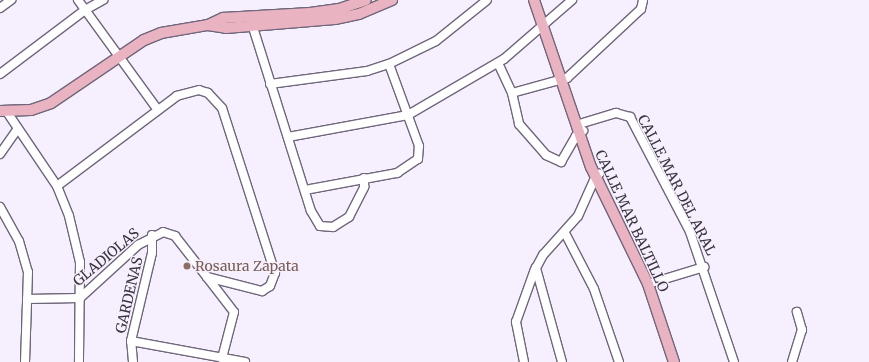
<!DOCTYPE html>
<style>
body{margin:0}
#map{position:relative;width:869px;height:362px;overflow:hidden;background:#f6effd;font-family:Merriweather,serif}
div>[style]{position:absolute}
.roads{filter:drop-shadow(1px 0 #70667b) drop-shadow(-1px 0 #70667b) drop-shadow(0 1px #70667b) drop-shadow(0 -1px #70667b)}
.minor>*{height:8px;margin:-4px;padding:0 4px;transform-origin:4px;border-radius:4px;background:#fff}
.major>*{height:10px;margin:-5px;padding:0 5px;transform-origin:5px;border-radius:5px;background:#eab3c1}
.dots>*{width:11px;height:11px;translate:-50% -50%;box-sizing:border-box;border:2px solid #f6effd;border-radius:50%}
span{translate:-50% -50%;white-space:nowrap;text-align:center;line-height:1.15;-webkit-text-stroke:3px #f6effd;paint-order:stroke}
.street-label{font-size:14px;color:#38333c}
.education-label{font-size:14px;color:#785e54}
.left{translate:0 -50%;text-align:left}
</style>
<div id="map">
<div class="roads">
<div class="minor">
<i style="left:78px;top:0;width:136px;rotate:54deg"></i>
<i style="left:0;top:8px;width:14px;rotate:-36deg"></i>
<i style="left:251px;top:21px;width:199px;rotate:72.5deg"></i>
<i style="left:311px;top:211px;width:17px;rotate:59deg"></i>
<i style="left:320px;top:226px;width:13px;rotate:4deg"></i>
<i style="left:333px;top:227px;width:19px;rotate:-32deg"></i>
<i style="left:349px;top:217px;width:34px;rotate:-63deg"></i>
<i style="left:364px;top:187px;width:9px;rotate:-90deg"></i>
<i style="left:498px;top:63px;width:33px;rotate:65deg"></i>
<i style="left:512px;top:93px;width:32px;rotate:77deg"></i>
<i style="left:519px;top:124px;width:41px;rotate:48.9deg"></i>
<i style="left:546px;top:155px;width:17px;rotate:25deg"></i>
<i style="left:561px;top:162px;width:30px;rotate:-60deg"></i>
<i style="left:576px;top:136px;width:9px;rotate:-36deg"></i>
<i style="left:0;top:74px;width:106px;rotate:-37deg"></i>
<i style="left:85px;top:10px;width:21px;rotate:-29deg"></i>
<i style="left:270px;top:84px;width:98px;rotate:-7.6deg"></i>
<i style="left:367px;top:71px;width:23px;rotate:-18deg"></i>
<i style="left:389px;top:64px;width:52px;rotate:-26.1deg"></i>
<i style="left:436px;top:41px;width:65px;rotate:-38.8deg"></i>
<i style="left:512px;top:93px;width:57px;rotate:-15.3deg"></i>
<i style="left:567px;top:78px;width:101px;rotate:-43deg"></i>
<i style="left:641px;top:9px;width:9px;rotate:-77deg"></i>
<i style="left:7px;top:112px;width:89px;rotate:56deg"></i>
<i style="left:57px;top:186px;width:32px;rotate:68deg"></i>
<i style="left:69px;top:216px;width:47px;rotate:76.6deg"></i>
<i style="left:80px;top:262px;width:100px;rotate:90.6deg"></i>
<i style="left:576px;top:125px;width:42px;rotate:-16.7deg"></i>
<i style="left:616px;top:113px;width:15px;rotate:16deg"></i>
<i style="left:630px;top:117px;width:130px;rotate:62.4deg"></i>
<i style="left:690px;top:232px;width:137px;rotate:71.3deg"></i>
<i style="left:288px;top:137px;width:122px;rotate:-10.4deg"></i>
<i style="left:408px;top:115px;width:111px;rotate:-30.3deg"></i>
<i style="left:504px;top:59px;width:90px;rotate:-40.9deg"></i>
<i style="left:0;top:154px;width:29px;rotate:-55deg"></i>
<i style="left:305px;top:190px;width:94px;rotate:-10.5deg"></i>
<i style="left:397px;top:173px;width:25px;rotate:-34deg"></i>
<i style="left:418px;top:159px;width:13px;rotate:-86deg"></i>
<i style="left:419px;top:146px;width:87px;rotate:-110.1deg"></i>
<i style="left:0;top:207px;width:39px;rotate:61deg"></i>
<i style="left:19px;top:241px;width:32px;rotate:74deg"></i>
<i style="left:28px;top:272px;width:90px;rotate:91.9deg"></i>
<i style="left:565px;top:233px;width:63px;rotate:62.6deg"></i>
<i style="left:594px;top:289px;width:77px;rotate:71.1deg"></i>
<i style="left:207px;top:277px;width:44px;rotate:52.4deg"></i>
<i style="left:234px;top:312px;width:48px;rotate:104.6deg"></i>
<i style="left:648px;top:284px;width:59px;rotate:-16.9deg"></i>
<i style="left:27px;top:299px;width:53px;rotate:-1.1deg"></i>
<i style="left:80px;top:298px;width:79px;rotate:-42.4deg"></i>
<i style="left:138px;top:245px;width:28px;rotate:-27deg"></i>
<i style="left:163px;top:232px;width:13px;rotate:18deg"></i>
<i style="left:175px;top:236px;width:52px;rotate:52deg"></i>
<i style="left:207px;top:277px;width:57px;rotate:14.3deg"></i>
<i style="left:262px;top:291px;width:9px;rotate:-32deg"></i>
<i style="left:270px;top:286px;width:14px;rotate:-69deg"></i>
<i style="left:275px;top:273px;width:173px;rotate:-107.8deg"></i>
<i style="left:222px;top:108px;width:21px;rotate:-133deg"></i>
<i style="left:208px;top:93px;width:9px;rotate:-162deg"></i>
<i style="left:199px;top:90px;width:23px;rotate:165deg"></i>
<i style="left:177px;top:96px;width:150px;rotate:143.1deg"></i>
<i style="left:131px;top:341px;width:116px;rotate:10.4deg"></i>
<i style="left:133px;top:362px;width:21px;rotate:-95deg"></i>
<i style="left:131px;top:341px;width:90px;rotate:-76.6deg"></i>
<i style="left:152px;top:253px;width:18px;rotate:-90deg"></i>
<i style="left:524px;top:362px;width:41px;rotate:-101.3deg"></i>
<i style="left:516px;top:322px;width:56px;rotate:-70.3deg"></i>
<i style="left:562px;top:362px;width:98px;rotate:-105.5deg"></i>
<i style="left:536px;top:268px;width:15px;rotate:-62deg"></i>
<i style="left:543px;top:255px;width:52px;rotate:-48.1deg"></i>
<i style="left:578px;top:216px;width:42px;rotate:-65.9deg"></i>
<i style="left:595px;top:178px;width:6px;rotate:-45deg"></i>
<i style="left:792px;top:362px;width:34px;rotate:-73deg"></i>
<i style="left:802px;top:330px;width:19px;rotate:-106deg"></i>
</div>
<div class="major">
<i style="left:534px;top:0;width:176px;rotate:71.2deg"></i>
<i style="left:591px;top:167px;width:130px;rotate:64deg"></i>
<i style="left:648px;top:284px;width:82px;rotate:71.6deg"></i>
<i style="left:208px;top:25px;width:18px;rotate:9deg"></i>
<i style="left:226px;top:28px;width:109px;rotate:-4.7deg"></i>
<i style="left:335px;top:19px;width:25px;rotate:-12deg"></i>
<i style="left:359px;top:14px;width:36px;rotate:-23deg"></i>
<i style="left:0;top:111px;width:31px;rotate:-2deg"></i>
<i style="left:31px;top:110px;width:21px;rotate:-19deg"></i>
<i style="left:51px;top:103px;width:112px;rotate:-34.1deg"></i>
<i style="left:144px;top:40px;width:18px;rotate:-22deg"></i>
<i style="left:161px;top:33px;width:48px;rotate:-9.7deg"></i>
<i style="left:208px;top:25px;width:17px;rotate:-25deg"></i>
<i style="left:223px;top:18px;width:87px;rotate:-3.3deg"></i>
<i style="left:310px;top:13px;width:29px;rotate:-8deg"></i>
<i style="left:339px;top:9px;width:28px;rotate:-18deg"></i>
</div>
</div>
<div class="dots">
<i style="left:187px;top:266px;background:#8d6e63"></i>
</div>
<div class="street-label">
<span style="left:677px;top:185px;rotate:63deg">CALLE MAR DEL ARAL</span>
<span style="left:632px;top:221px;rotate:65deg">CALLE MAR BALTILLO</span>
<span style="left:106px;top:257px;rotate:-40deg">GLADIOLAS</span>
<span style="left:129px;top:295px;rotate:-77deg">GARDENAS</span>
</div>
<div class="education-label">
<span class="left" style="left:195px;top:266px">Rosaura Zapata</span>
</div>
</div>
